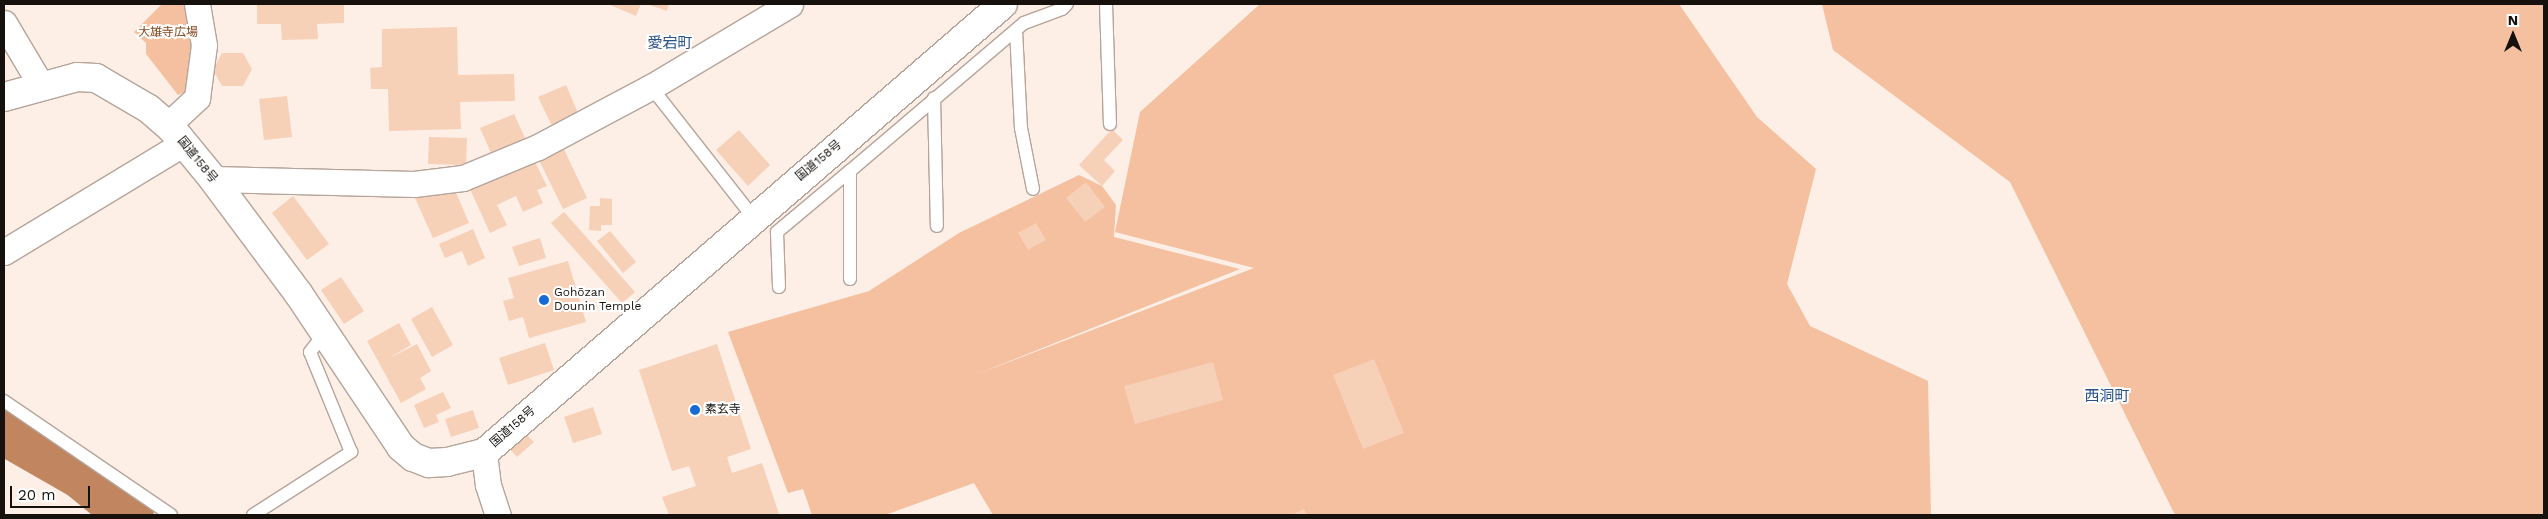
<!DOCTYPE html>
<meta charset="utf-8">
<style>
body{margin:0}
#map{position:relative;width:2548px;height:519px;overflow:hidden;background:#fdeee6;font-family:"Work Sans","Noto Sans JP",sans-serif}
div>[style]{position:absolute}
.green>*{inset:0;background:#f4c09f}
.river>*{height:48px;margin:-24px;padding:0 24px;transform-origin:24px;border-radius:24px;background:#c1865f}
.building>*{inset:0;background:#f7d0b8}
.roads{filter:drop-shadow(1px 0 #b5a49a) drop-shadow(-1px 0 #b5a49a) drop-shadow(0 1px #b5a49a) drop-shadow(0 -1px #b5a49a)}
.service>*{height:12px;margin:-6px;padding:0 6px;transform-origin:6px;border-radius:6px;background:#fff}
.minor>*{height:25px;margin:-12.5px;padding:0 12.5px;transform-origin:12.5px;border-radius:12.5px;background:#fff}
.trunk>*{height:28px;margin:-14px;padding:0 14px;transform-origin:14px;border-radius:14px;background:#fff}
.dots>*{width:14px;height:14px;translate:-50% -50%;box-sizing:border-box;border:2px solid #fff;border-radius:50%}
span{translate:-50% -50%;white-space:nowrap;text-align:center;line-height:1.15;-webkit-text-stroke:4px #fff;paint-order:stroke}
.park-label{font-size:12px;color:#81471d}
.street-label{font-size:12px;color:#16110d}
.poi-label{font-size:12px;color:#16110d}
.left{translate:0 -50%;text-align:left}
.quarter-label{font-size:15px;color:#2b5288}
.frame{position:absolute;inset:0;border:5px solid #16110d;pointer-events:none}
.north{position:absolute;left:2488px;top:10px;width:50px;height:50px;-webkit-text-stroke:4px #fff;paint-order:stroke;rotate:0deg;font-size:14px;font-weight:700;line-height:20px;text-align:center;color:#16110d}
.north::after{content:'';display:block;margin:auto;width:18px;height:22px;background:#16110d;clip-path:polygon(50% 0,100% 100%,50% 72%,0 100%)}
.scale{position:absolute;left:10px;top:486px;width:80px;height:22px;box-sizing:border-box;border:2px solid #16110d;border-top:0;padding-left:6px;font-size:15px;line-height:18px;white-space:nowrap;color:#16110d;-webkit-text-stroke:4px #fff;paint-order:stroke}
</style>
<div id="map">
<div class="green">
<i style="clip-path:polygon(162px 4px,187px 4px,192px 48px,187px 91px,178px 95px,146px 54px,146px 43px,134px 32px)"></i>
<i style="clip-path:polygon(1260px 4px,1679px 4px,1757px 117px,1816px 169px,1787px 284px,1810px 326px,1928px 381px,1931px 515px,993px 515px,974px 483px,885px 515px,812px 515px,803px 489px,788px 493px,728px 332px,869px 291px,959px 233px,1079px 175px,1102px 186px,1116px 205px,1114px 237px,1240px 269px,975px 375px,1254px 268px,1115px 232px,1140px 112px)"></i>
<i style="clip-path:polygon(1822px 4px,2544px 4px,2544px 515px,2175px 515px,2010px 182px,1833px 50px)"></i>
</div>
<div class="river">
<i style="left:4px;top:431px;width:89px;rotate:29.7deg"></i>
<i style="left:81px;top:475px;width:63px;rotate:39.2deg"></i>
</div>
<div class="building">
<i style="clip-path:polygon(257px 4px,344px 4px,344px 23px,317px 24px,318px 39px,282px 40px,281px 24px,257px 24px)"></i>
<i style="clip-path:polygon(608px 4px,641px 4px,636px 16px)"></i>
<i style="clip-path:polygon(647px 4px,669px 4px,667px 11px)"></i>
<i style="clip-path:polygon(457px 27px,458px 75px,514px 74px,515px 101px,460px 102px,461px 129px,389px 131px,388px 89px,371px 89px,370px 68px,382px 67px,382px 29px)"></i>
<i style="clip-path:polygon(222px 53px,243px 53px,252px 69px,243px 86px,222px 86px,213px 70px)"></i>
<i style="clip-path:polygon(566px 85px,578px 113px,552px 126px,538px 97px)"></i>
<i style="clip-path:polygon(287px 96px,292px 137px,264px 140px,259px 99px)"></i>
<i style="clip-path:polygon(514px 114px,526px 140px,492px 155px,480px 128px)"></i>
<i style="clip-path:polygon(1112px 129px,1123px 140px,1104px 160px,1115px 171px,1102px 186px,1079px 165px)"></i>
<i style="clip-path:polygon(739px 130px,770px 165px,748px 186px,716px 150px)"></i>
<i style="clip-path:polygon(429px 137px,467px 138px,466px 165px,428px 164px)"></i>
<i style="clip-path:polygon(561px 143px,587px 198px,563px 209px,536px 154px)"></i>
<i style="clip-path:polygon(533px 158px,547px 186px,537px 190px,543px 203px,523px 212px,516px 196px,497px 205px,507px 225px,490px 233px,469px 187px)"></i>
<i style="clip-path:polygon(1086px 182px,1105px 207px,1085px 222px,1066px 198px)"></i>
<i style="clip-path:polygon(452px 183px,469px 223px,433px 238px,415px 198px)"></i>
<i style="clip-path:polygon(293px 196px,329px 244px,307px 260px,272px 213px)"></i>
<i style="clip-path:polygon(600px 198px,612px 199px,612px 225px,601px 225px,601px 231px,589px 230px,590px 206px,600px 206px)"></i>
<i style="clip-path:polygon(564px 212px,635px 292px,622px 303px,551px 223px)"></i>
<i style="clip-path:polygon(1036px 223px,1046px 240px,1028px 250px,1018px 233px)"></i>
<i style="clip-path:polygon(473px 229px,485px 258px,468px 266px,462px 251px,445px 258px,439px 244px)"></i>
<i style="clip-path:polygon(610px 231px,636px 262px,623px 273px,597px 241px)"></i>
<i style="clip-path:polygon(540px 238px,546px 258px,519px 266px,512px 247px)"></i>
<i style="clip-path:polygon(568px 261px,586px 322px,529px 338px,523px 317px,509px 321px,503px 301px,514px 298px,508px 278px)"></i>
<i style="clip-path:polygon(341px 277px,364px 311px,344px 324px,321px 290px)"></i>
<i style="clip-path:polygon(432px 307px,453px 345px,432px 357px,411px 319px)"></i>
<i style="clip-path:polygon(399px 323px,411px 345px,388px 359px,417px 344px,431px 371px,420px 378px,426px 389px,401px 403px,367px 341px)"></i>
<i style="clip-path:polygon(545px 343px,554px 370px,508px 385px,499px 358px)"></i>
<i style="clip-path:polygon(717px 344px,751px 449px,727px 457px,732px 473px,762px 463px,779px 514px,669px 515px,662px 497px,696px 486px,689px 466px,672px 471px,639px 370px)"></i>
<i style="clip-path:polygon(1374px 359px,1404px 433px,1363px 449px,1333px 375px)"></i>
<i style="clip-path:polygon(1213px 362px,1223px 400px,1135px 424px,1124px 386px)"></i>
<i style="clip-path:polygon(443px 392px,451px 408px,436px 415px,439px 422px,424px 428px,414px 405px)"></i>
<i style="clip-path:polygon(593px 407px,602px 434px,573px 443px,564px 417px)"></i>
<i style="clip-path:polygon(473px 410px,479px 428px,451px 437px,445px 419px)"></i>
<i style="clip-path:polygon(526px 434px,534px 442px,517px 457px,509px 448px)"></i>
<i style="clip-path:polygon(1304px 509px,1307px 515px,1292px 515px)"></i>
</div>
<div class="roads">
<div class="service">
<i style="left:1106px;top:4px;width:120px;rotate:88.1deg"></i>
<i style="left:1016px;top:30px;width:98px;rotate:87.1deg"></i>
<i style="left:1021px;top:128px;width:62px;rotate:78.9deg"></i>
<i style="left:651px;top:87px;width:165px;rotate:51.9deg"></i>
<i style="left:934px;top:98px;width:128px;rotate:88.7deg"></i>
<i style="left:850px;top:279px;width:108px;rotate:-90deg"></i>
<i style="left:850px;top:171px;width:228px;rotate:-40.4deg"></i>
<i style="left:1024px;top:23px;width:40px;rotate:-20.2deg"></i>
<i style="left:1062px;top:9px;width:7px;rotate:-45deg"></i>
<i style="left:779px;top:287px;width:55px;rotate:-92.1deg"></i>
<i style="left:777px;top:232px;width:95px;rotate:-39.9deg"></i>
<i style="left:4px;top:401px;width:202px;rotate:34.3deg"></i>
<i style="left:253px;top:515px;width:117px;rotate:-32.7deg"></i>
<i style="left:351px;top:452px;width:108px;rotate:-112.3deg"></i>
<i style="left:310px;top:352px;width:24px;rotate:-52deg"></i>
</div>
<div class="minor">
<i style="left:4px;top:23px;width:72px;rotate:59.2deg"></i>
<i style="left:168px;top:125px;width:40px;rotate:-43deg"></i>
<i style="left:197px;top:98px;width:53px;rotate:-82.5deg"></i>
<i style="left:204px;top:45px;width:42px;rotate:-99.7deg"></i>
<i style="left:213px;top:179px;width:201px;rotate:1.4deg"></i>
<i style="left:414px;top:184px;width:49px;rotate:-7deg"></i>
<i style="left:463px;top:178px;width:81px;rotate:-22.5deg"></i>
<i style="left:538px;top:147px;width:128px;rotate:-28deg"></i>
<i style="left:651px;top:87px;width:162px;rotate:-30.8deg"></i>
<i style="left:4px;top:252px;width:210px;rotate:-31.2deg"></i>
<i style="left:484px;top:453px;width:32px;rotate:83deg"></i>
<i style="left:488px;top:485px;width:32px;rotate:72deg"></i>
</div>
<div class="trunk">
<i style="left:4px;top:97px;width:76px;rotate:-15.3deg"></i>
<i style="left:77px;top:77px;width:19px;rotate:3deg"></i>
<i style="left:96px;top:78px;width:61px;rotate:30.3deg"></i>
<i style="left:149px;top:109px;width:30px;rotate:41deg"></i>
<i style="left:172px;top:129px;width:65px;rotate:50.6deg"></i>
<i style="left:213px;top:179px;width:142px;rotate:53.3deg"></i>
<i style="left:298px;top:293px;width:185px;rotate:56.2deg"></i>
<i style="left:401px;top:447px;width:16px;rotate:40deg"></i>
<i style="left:413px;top:457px;width:17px;rotate:21deg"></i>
<i style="left:429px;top:463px;width:18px;rotate:-3deg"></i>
<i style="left:447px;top:462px;width:38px;rotate:-14deg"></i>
<i style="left:484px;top:453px;width:686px;rotate:-40.86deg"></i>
</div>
</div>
<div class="dots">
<i style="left:544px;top:300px;background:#186bd5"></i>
<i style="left:695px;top:410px;background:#186bd5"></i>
</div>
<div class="park-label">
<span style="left:168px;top:33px">大雄寺広場</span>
</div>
<div class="street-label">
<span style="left:197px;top:160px;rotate:51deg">国道158号</span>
<span style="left:819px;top:161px;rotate:-40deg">国道158号</span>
<span style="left:513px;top:427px;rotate:-41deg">国道158号</span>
</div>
<div class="poi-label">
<span class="left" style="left:554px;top:300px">Gohōzan<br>Dounin Temple</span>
<span class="left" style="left:705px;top:410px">素玄寺</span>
</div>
<div class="quarter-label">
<span style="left:670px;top:44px">愛宕町</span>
<span style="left:2107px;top:397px">西洞町</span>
</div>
<div class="frame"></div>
<div class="north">N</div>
<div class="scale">20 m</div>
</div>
